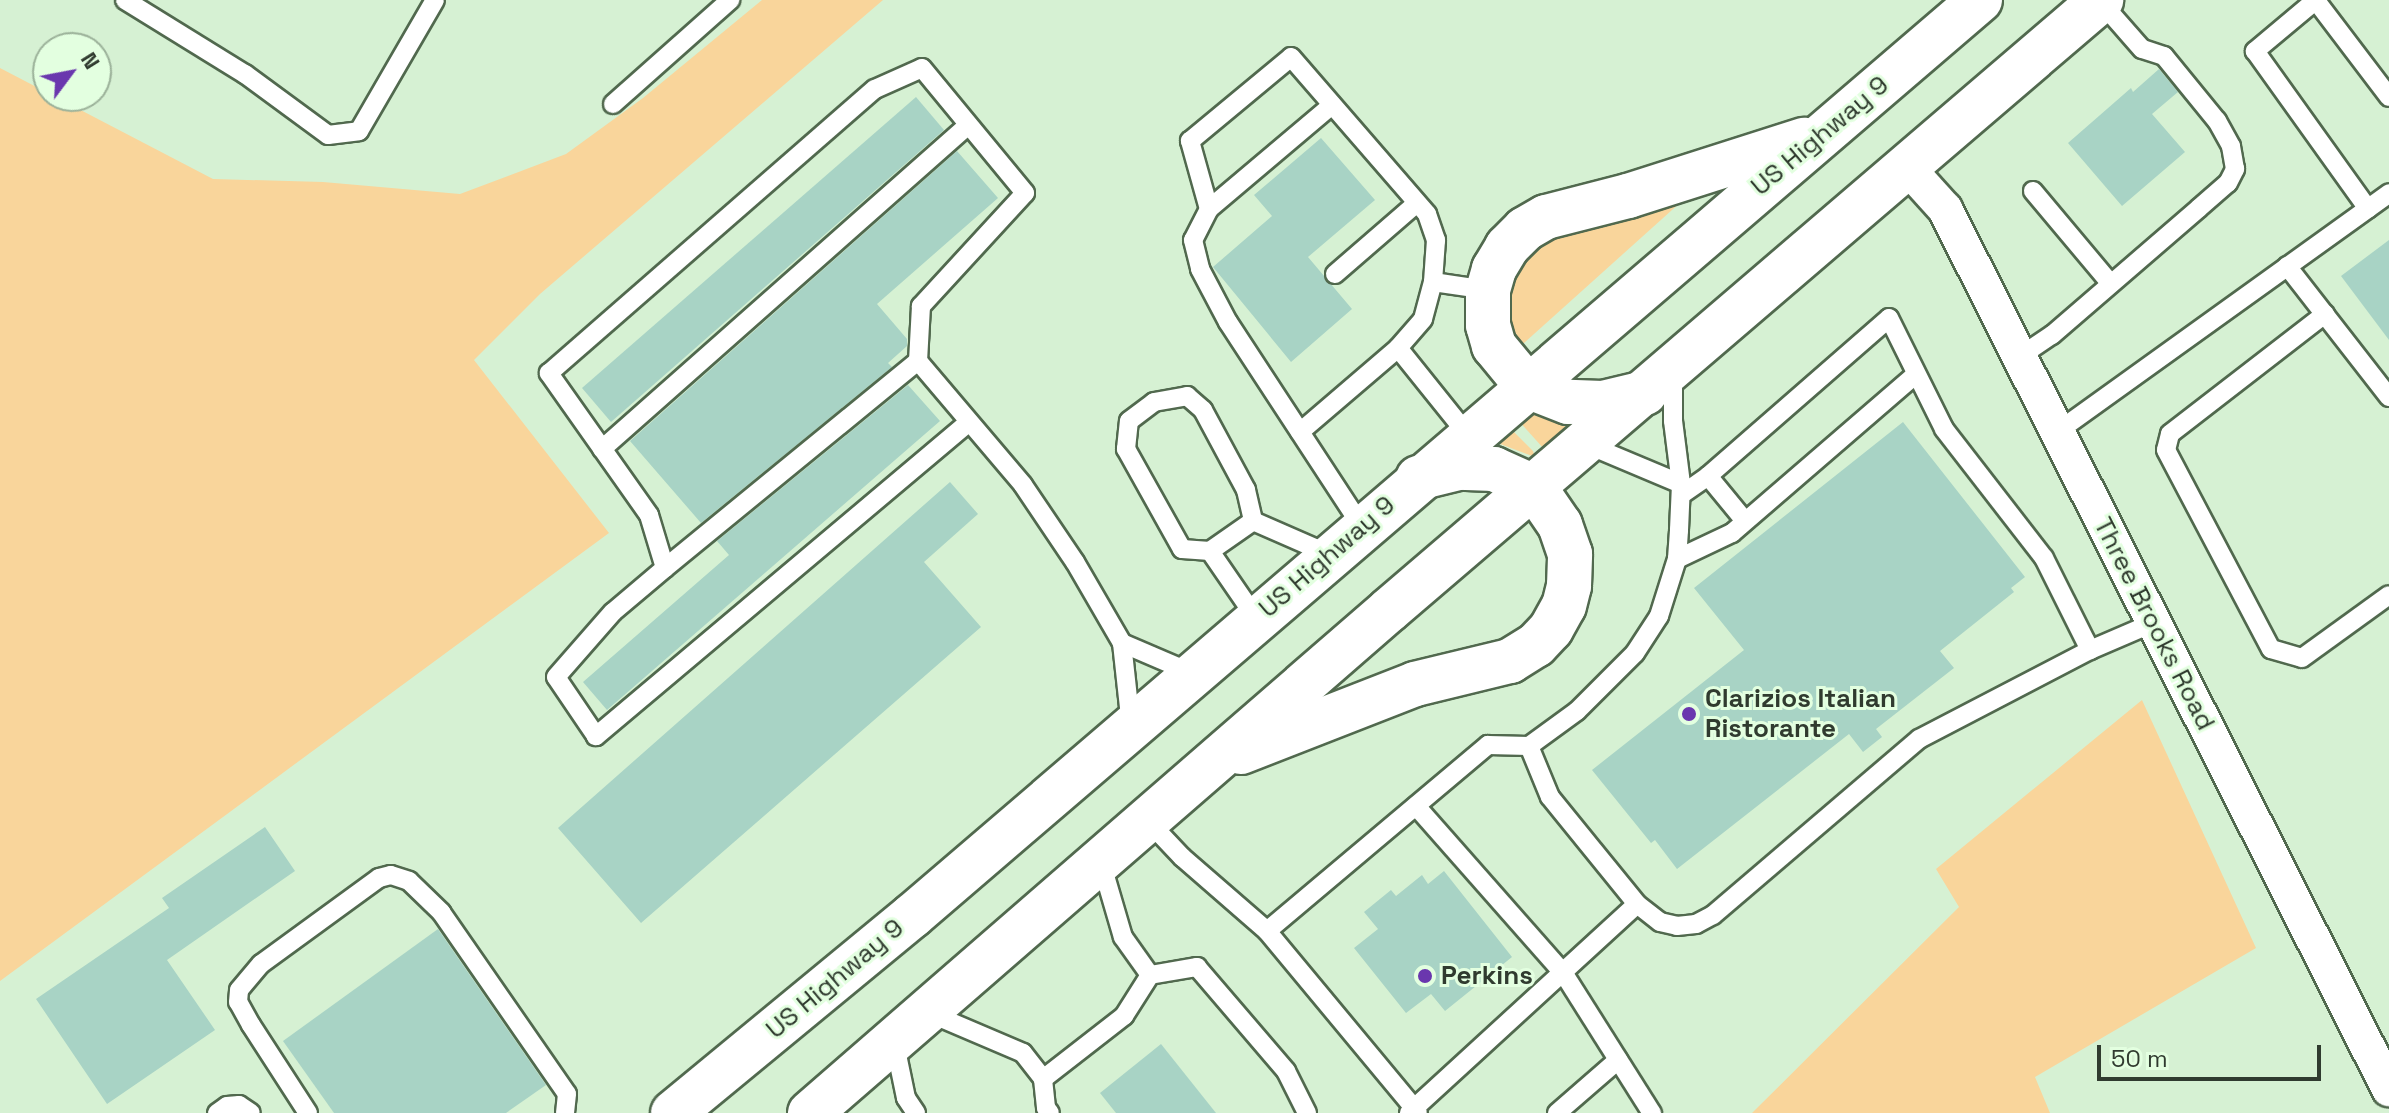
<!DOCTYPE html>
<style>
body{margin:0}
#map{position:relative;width:2389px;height:1113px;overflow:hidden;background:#d6f1d3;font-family:"Space Grotesk",sans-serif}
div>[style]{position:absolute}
.green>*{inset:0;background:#f9d59b}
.building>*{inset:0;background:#a8d3c5}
.roads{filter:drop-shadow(2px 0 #51694e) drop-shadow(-2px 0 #51694e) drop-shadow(0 2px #51694e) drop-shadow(0 -2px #51694e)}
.lane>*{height:18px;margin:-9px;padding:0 9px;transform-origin:9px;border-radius:9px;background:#fff}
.street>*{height:34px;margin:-17px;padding:0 17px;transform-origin:17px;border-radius:17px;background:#fff}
.highway>*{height:44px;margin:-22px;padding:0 22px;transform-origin:22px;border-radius:22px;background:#fff}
.dots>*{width:22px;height:22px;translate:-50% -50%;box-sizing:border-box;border:4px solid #e3ffe0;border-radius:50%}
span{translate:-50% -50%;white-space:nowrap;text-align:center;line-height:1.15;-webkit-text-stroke:6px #e3ffe0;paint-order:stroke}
.street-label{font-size:26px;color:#303b2f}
.poi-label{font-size:26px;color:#303b2f;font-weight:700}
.left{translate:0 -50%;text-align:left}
.north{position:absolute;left:32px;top:32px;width:80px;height:80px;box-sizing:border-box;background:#e3ffe0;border:2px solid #9bb199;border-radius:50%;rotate:58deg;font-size:22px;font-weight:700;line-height:32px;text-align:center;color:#303b2f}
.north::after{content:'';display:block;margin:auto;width:28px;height:36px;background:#6a37ae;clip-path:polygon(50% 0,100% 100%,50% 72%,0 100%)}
.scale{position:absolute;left:2097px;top:1045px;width:224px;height:36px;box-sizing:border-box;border:4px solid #303b2f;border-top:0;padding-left:10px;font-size:24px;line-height:28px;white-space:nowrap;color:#303b2f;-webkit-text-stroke:6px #e3ffe0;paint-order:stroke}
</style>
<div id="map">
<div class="green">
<i style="clip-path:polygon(762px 0,883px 0,540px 294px,474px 360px,609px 533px,0 981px,0 68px,213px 179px,323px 182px,460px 194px,566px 154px,643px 98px)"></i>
<i style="clip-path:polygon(1682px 201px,1524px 343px,1516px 345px,1505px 303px,1514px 269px,1540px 238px)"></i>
<i style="clip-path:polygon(1529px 413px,1565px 426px,1566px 432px,1544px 449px,1518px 420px)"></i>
<i style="clip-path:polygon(1510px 428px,1533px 451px,1535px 457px,1495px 442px)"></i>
<i style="clip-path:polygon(2142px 700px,2256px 948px,2035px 1077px,2050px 1113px,1752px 1113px,1959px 907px,1936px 869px)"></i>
</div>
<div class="building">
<i style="clip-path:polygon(2159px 69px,2178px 92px,2152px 114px,2185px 152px,2122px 206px,2068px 143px,2131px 88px,2133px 92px)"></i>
<i style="clip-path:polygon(916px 97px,944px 130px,611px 422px,582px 388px)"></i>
<i style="clip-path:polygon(1321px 138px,1375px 200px,1308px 257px,1352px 309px,1291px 362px,1213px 267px,1272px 216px,1254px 195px)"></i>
<i style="clip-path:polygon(957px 151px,998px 198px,877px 304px,907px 339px,907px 346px,888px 363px,892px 367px,701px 523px,630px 441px)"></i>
<i style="clip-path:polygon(2389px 240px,2389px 340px,2341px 276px)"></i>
<i style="clip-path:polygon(908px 385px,940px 421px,607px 710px,583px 682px,729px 555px,717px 541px)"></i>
<i style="clip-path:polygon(1903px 422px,2025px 577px,2011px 588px,2014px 592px,1940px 651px,1954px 668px,1876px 729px,1882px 737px,1863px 752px,1849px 734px,1677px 869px,1655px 840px,1651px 843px,1592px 770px,1744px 650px,1694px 588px)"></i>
<i style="clip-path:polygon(950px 482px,978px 514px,924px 562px,981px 627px,641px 923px,558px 828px)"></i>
<i style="clip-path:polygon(265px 827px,295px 871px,167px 960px,215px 1030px,107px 1104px,36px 999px,169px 908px,162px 898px)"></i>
<i style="clip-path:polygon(1444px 871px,1512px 957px,1445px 1011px,1431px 994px,1406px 1013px,1354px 948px,1378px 929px,1364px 912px,1391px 890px,1396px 896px,1422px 875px,1428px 884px)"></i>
<i style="clip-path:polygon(438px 929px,546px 1085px,506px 1113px,334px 1113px,283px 1041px)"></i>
<i style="clip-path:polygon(1161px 1044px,1216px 1113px,1116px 1113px,1100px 1093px)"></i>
</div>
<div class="roads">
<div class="lane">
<i style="left:125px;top:0;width:141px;rotate:31.7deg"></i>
<i style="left:245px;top:74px;width:103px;rotate:36.3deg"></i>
<i style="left:328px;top:135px;width:31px;rotate:-7deg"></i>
<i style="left:359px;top:131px;width:151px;rotate:-59.9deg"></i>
<i style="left:2316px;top:0;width:80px;rotate:140.1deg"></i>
<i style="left:2255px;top:51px;width:194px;rotate:54.4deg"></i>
<i style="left:2317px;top:2px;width:119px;rotate:52.8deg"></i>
<i style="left:613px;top:104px;width:157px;rotate:-41.6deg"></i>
<i style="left:1332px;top:105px;width:161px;rotate:139.8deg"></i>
<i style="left:1209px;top:209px;width:35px;rotate:117deg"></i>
<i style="left:1193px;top:240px;width:30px;rotate:76deg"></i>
<i style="left:1200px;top:269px;width:60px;rotate:62.2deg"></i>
<i style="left:1228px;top:322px;width:245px;rotate:56.8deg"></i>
<i style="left:2033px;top:191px;width:121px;rotate:50deg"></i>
<i style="left:1209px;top:209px;width:71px;rotate:-105.6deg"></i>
<i style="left:1190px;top:141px;width:131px;rotate:-39.7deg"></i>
<i style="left:1291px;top:57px;width:208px;rotate:49.1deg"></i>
<i style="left:1427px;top:214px;width:28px;rotate:71deg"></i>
<i style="left:1436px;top:240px;width:42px;rotate:94.1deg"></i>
<i style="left:1433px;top:282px;width:56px;rotate:8.3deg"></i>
<i style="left:2287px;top:266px;width:166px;rotate:52.1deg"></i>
<i style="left:1335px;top:274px;width:108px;rotate:-40.9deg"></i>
<i style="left:2325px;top:314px;width:196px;rotate:142.3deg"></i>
<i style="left:2170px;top:434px;width:16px;rotate:104deg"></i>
<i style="left:2166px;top:450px;width:225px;rotate:62.2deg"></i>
<i style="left:2271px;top:649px;width:32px;rotate:16deg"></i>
<i style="left:2302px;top:658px;width:107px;rotate:-35.9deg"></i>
<i style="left:1398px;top:348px;width:38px;rotate:-49deg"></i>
<i style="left:1423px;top:319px;width:38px;rotate:-75deg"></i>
<i style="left:2019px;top:357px;width:40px;rotate:-34deg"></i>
<i style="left:2052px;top:335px;width:194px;rotate:-40.8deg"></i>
<i style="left:2199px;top:208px;width:38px;rotate:-41deg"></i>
<i style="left:2228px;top:183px;width:16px;rotate:-63deg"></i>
<i style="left:2235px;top:169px;width:23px;rotate:-100deg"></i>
<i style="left:2231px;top:146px;width:29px;rotate:-119deg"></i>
<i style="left:2217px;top:121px;width:84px;rotate:-129.2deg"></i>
<i style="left:2164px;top:56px;width:23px;rotate:-162deg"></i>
<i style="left:2142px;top:49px;width:64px;rotate:-131.2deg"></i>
<i style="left:969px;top:422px;width:488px;rotate:139.9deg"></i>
<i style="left:596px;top:736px;width:71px;rotate:-124.1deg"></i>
<i style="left:556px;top:677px;width:86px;rotate:-48.8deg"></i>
<i style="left:613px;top:612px;width:68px;rotate:-40.2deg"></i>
<i style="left:665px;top:568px;width:55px;rotate:-106.8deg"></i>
<i style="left:649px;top:515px;width:174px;rotate:-125.2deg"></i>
<i style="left:549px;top:373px;width:432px;rotate:-41.1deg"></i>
<i style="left:875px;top:89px;width:51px;rotate:-24.1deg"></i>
<i style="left:922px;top:68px;width:162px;rotate:50.5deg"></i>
<i style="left:1025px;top:193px;width:154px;rotate:132.6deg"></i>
<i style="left:921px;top:306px;width:55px;rotate:93.1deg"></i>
<i style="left:918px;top:361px;width:162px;rotate:49.7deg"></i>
<i style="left:1023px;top:485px;width:93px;rotate:56deg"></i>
<i style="left:1075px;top:562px;width:94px;rotate:59.9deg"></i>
<i style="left:1122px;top:643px;width:83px;rotate:83.8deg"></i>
<i style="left:1300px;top:432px;width:129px;rotate:-40.6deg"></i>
<i style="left:1398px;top:348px;width:112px;rotate:51.2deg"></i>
<i style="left:2057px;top:432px;width:409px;rotate:-35.7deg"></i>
<i style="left:1586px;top:444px;width:103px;rotate:22.8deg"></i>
<i style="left:602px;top:449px;width:489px;rotate:-41.5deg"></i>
<i style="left:1708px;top:476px;width:58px;rotate:50.6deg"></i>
<i style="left:1681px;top:495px;width:33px;rotate:-35deg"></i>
<i style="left:1708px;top:476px;width:240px;rotate:-41.1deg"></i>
<i style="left:1889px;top:318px;width:124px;rotate:63.6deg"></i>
<i style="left:1944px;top:429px;width:163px;rotate:52.2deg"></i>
<i style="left:2044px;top:558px;width:103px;rotate:63.4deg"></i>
<i style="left:1210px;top:551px;width:52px;rotate:-34.9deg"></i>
<i style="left:1677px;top:559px;width:61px;rotate:-25.3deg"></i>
<i style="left:1732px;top:533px;width:243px;rotate:-40.8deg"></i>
<i style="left:665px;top:568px;width:327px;rotate:-39.3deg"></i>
<i style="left:1256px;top:618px;width:81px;rotate:-124.5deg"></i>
<i style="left:1210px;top:551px;width:28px;rotate:-176deg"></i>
<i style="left:1182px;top:549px;width:115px;rotate:-119.2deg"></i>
<i style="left:1126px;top:449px;width:28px;rotate:-84deg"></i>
<i style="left:1129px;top:421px;width:31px;rotate:-37deg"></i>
<i style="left:1154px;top:402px;width:34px;rotate:-10deg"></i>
<i style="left:1187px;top:396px;width:21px;rotate:41deg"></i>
<i style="left:1203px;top:410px;width:91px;rotate:61.7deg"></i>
<i style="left:1246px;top:490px;width:32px;rotate:77deg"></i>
<i style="left:1253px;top:521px;width:85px;rotate:23.6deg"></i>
<i style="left:1122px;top:643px;width:76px;rotate:23.2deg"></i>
<i style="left:1416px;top:806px;width:224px;rotate:48.6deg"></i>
<i style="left:1564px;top:974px;width:165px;rotate:57.7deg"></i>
<i style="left:1148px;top:821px;width:50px;rotate:46.6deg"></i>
<i style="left:1182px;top:857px;width:113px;rotate:41deg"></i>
<i style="left:1267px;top:931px;width:289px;rotate:-40.1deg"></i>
<i style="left:1488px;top:745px;width:41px;rotate:1.4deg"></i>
<i style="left:1101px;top:862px;width:78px;rotate:73.7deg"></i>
<i style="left:1123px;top:937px;width:47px;rotate:54.6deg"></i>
<i style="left:1637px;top:904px;width:138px;rotate:-129.1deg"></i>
<i style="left:1550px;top:797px;width:55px;rotate:-112.4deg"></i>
<i style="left:1529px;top:746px;width:59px;rotate:-36.1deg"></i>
<i style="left:1577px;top:711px;width:82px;rotate:-45deg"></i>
<i style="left:1635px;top:653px;width:44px;rotate:-57deg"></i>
<i style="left:1659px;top:616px;width:60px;rotate:-72.5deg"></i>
<i style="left:1677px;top:559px;width:29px;rotate:-86deg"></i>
<i style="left:1679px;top:530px;width:46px;rotate:-87.5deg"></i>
<i style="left:1681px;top:484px;width:64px;rotate:-97.2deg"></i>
<i style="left:1673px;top:421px;width:49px;rotate:-90deg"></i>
<i style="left:1267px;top:931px;width:236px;rotate:50.3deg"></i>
<i style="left:927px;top:1012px;width:104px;rotate:23.1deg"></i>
<i style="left:1023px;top:1053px;width:33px;rotate:52deg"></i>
<i style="left:1043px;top:1079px;width:29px;rotate:84deg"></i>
<i style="left:1046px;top:1108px;width:6px;rotate:51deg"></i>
<i style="left:894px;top:1040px;width:59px;rotate:78.3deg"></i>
<i style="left:906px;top:1098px;width:18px;rotate:56deg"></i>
<i style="left:1043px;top:1079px;width:103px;rotate:-37.9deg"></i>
<i style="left:1124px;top:1016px;width:49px;rotate:-57.6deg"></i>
<i style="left:1150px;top:975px;width:48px;rotate:-9.7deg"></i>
<i style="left:1197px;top:967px;width:137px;rotate:49.4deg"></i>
<i style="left:1286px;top:1071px;width:47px;rotate:63.4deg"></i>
<i style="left:217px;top:1113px;width:12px;rotate:-35deg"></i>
<i style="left:227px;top:1106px;width:12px;rotate:-5deg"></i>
<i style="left:239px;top:1105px;width:14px;rotate:34deg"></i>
<i style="left:308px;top:1113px;width:105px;rotate:-122.9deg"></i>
<i style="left:251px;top:1025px;width:26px;rotate:-119deg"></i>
<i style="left:238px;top:1002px;width:12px;rotate:-85deg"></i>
<i style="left:239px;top:990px;width:34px;rotate:-50deg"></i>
<i style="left:261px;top:964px;width:146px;rotate:-36.1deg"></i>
<i style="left:379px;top:878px;width:12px;rotate:-14deg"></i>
<i style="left:391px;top:875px;width:19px;rotate:18deg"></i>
<i style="left:409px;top:881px;width:45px;rotate:44.1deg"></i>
<i style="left:441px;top:912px;width:221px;rotate:55.3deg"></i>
<i style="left:567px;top:1094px;width:19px;rotate:96deg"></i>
<i style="left:1409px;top:1113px;width:309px;rotate:-42.5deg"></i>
<i style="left:1637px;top:904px;width:29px;rotate:38deg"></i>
<i style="left:1660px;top:922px;width:17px;rotate:13deg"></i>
<i style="left:1677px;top:926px;width:19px;rotate:-6deg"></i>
<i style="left:1696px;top:924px;width:19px;rotate:-28deg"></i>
<i style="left:1713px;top:915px;width:271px;rotate:-40.5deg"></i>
<i style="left:1919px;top:739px;width:193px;rotate:-27.5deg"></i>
<i style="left:2090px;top:650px;width:69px;rotate:-23.2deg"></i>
<i style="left:1557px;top:1113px;width:81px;rotate:-41deg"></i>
</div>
<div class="street">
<i style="left:1907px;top:167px;width:57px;rotate:47.9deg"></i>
<i style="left:1945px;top:209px;width:986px;rotate:63.23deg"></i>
</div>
<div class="highway">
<i style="left:1645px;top:393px;width:43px;rotate:166.6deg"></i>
<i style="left:1603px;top:403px;width:35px;rotate:-178deg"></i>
<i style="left:1568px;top:402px;width:44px;rotate:-158.7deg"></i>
<i style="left:1527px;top:386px;width:52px;rotate:-129.5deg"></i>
<i style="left:1494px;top:346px;width:22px;rotate:-106deg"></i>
<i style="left:1488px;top:325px;width:35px;rotate:-90deg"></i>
<i style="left:1488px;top:290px;width:22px;rotate:-74deg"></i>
<i style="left:1494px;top:269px;width:26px;rotate:-59deg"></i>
<i style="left:1507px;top:247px;width:25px;rotate:-45deg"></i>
<i style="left:1525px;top:229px;width:24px;rotate:-30deg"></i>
<i style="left:1546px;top:217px;width:85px;rotate:-14.4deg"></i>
<i style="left:1628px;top:196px;width:185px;rotate:-17.7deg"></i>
<i style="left:1241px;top:752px;width:187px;rotate:-21.3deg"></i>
<i style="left:1415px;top:684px;width:98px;rotate:-13.6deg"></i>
<i style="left:1510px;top:661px;width:31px;rotate:-32deg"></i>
<i style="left:1536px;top:645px;width:22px;rotate:-47deg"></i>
<i style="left:1551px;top:629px;width:26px;rotate:-61deg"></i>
<i style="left:1564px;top:606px;width:21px;rotate:-76deg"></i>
<i style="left:1569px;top:586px;width:32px;rotate:-88deg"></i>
<i style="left:1570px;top:554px;width:31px;rotate:-109deg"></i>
<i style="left:1560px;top:525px;width:46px;rotate:-124.4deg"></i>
<i style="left:1534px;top:487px;width:44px;rotate:-155.8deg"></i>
<i style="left:1494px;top:469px;width:35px;rotate:-178deg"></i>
<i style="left:1459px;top:468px;width:42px;rotate:166.3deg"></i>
<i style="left:673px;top:1113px;width:310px;rotate:-39.5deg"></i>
<i style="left:912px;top:916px;width:1407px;rotate:-40.62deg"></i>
<i style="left:810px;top:1113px;width:767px;rotate:-40.98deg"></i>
<i style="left:1389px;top:610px;width:938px;rotate:-40.59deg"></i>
</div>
</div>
<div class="dots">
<i style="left:1689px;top:714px;background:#6a37ae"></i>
<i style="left:1425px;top:976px;background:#6a37ae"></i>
</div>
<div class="street-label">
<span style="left:1820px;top:136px;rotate:-40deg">US Highway 9</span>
<span style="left:1327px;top:557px;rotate:-41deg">US Highway 9</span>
<span style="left:2154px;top:624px;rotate:63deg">Three Brooks Road</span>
<span style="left:835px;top:979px;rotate:-40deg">US Highway 9</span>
</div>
<div class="poi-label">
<span class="left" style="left:1705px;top:714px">Clarizios Italian<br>Ristorante</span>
<span class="left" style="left:1441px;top:976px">Perkins</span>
</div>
<div class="north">N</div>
<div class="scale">50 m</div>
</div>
